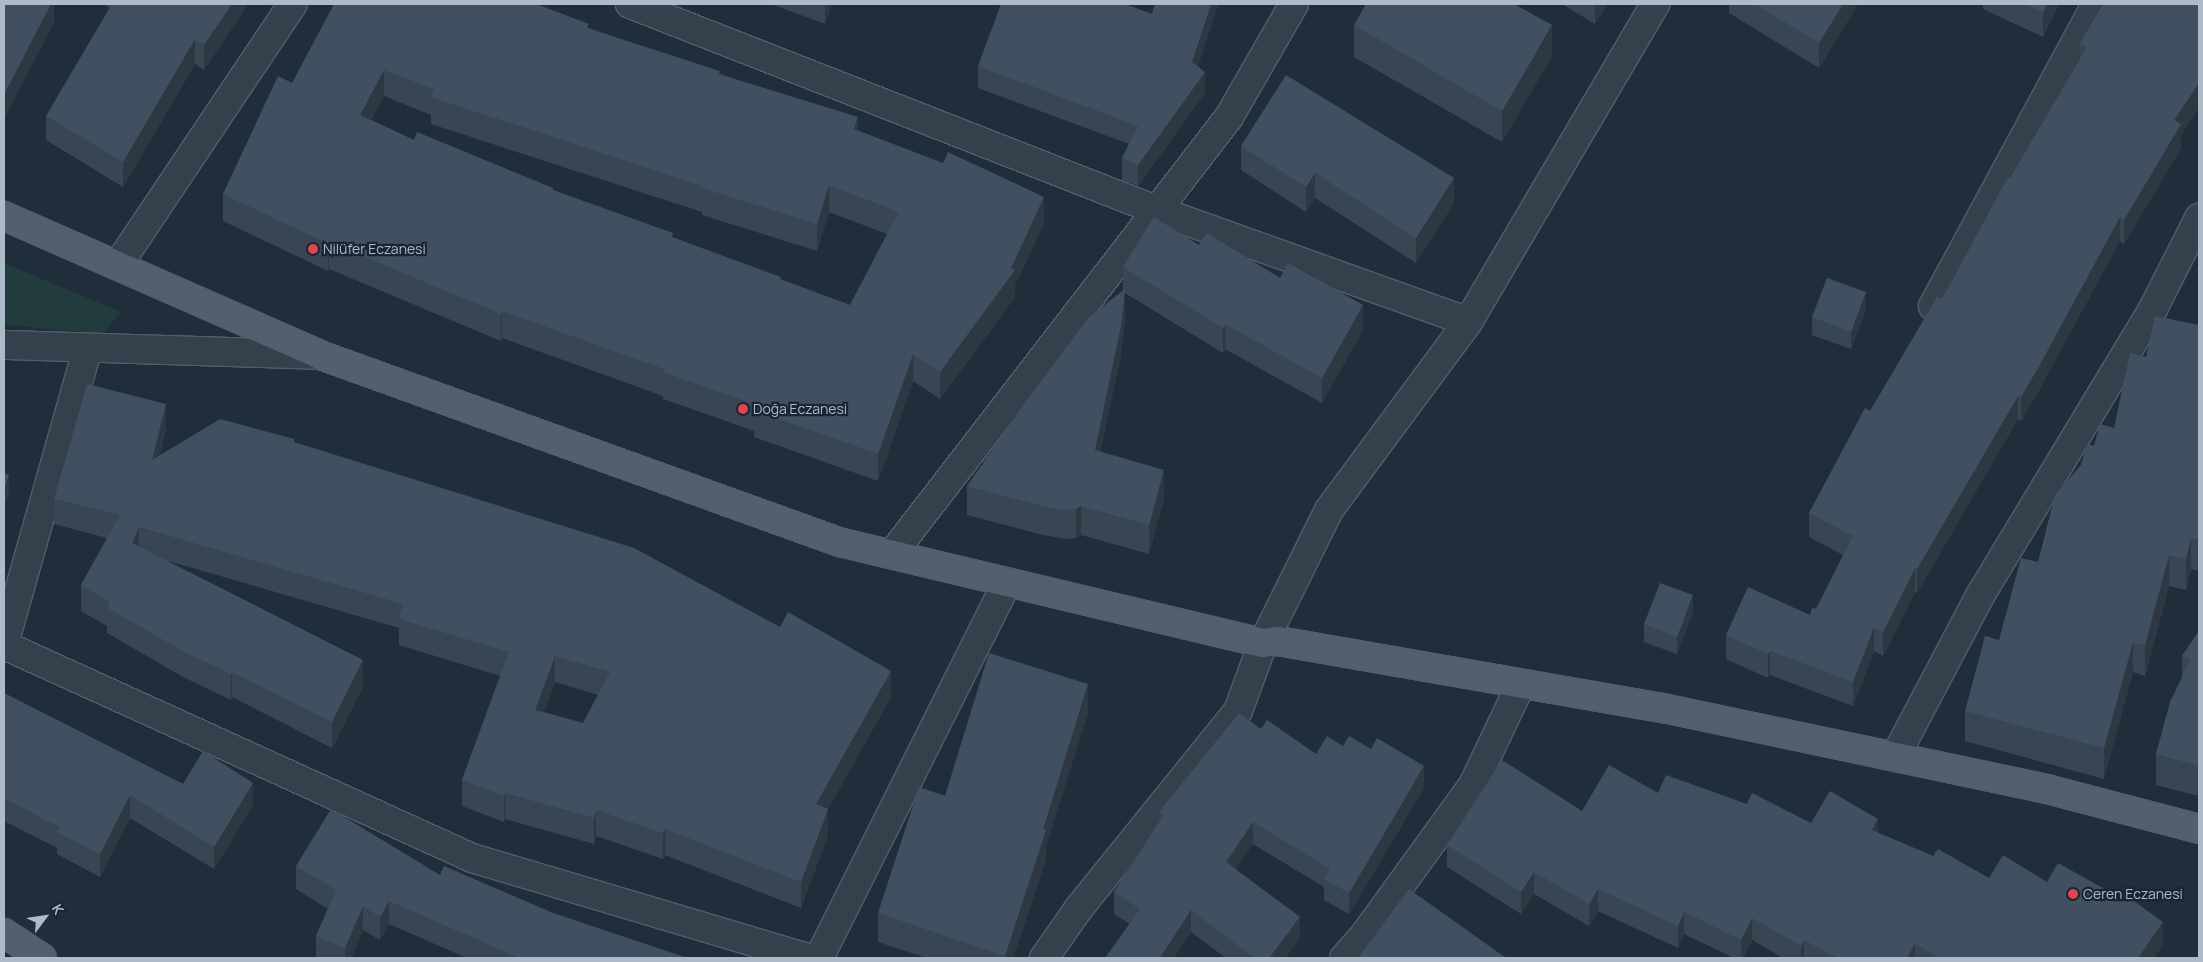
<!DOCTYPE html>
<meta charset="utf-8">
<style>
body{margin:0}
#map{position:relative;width:2203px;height:962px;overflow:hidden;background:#202e3c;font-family:Manrope,sans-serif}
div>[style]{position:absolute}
.green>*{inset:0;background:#223c3d}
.roads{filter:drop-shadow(1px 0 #525d6a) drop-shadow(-1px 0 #525d6a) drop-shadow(0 1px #525d6a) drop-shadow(0 -1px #525d6a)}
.minor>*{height:28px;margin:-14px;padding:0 14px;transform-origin:14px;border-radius:14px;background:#34404c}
.major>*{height:28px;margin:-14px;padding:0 14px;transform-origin:14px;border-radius:14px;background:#525f6c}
.wall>*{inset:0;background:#384553}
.shaded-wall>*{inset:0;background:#2e3843}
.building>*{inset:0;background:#415060}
.dots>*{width:14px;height:14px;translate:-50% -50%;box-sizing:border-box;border:2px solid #192530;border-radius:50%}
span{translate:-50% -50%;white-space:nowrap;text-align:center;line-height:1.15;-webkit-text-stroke:4.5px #192530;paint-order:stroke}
.poi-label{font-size:14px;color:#afbac8}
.left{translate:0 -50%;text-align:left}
.frame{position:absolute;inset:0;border:5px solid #afbac8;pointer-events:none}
.north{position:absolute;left:20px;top:892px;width:50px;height:50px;-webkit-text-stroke:4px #192530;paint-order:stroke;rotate:59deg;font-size:14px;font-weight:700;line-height:20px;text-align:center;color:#afbac8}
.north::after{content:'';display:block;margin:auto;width:18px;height:22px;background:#afbac8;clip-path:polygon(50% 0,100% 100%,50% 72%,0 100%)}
</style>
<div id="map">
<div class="green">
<i style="clip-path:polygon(4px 263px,121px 312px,102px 335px,4px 324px)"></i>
</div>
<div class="roads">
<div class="minor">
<i style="left:630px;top:4px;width:565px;rotate:21.39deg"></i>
<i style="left:1156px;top:210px;width:331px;rotate:19.7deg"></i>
<i style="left:118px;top:265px;width:314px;rotate:-56.2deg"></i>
<i style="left:1933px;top:306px;width:343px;rotate:-61.6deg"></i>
<i style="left:4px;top:345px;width:315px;rotate:1.8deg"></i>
<i style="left:892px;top:554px;width:552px;rotate:-52.36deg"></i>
<i style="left:1229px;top:117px;width:130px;rotate:-60.1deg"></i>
<i style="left:4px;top:644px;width:308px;rotate:-74.2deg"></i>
<i style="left:4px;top:645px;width:514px;rotate:24.47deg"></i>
<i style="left:472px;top:858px;width:351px;rotate:16.6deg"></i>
<i style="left:1895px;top:757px;width:184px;rotate:-62.2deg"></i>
<i style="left:1981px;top:594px;width:333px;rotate:-58.9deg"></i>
<i style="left:2153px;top:309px;width:102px;rotate:-63.2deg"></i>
<i style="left:819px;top:958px;width:420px;rotate:-63.4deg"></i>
<i style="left:1044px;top:958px;width:61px;rotate:-55deg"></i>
<i style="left:1079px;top:908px;width:253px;rotate:-51.1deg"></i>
<i style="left:1238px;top:711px;width:72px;rotate:-69.8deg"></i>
<i style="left:1263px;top:643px;width:148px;rotate:-63.6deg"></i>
<i style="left:1329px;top:510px;width:234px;rotate:-53.5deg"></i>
<i style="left:1468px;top:322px;width:369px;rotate:-59.5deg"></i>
<i style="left:1344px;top:958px;width:28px;rotate:-48deg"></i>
<i style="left:1363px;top:937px;width:188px;rotate:-54.1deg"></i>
<i style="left:1473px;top:785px;width:112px;rotate:-64.6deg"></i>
</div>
<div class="major">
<i style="left:4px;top:216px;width:345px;rotate:23.7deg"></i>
<i style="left:320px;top:355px;width:552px;rotate:19.81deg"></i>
<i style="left:839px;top:542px;width:436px;rotate:13.4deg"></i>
<i style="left:1263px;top:643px;width:15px;rotate:-8deg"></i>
<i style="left:1278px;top:641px;width:391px;rotate:9.9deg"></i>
<i style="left:1663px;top:708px;width:392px;rotate:11.9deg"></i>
<i style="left:2047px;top:789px;width:157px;rotate:14.7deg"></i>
<i style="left:4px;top:933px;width:45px;rotate:33.3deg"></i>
</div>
</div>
<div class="wall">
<i style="clip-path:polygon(104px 4px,248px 4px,204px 70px,195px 64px,123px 187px,46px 140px,46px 116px,110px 8px)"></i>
<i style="clip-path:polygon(771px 4px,832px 4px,825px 24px)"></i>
<i style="clip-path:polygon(1155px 4px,1218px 4px,1198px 66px,1205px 93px,1138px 186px,1122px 180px,1122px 158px,1129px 144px,978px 88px,978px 66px,1152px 14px)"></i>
<i style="clip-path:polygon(1562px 4px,1608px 4px,1595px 24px)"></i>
<i style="clip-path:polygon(1729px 4px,1858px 4px,1819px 68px,1729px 13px)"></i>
<i style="clip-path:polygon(1983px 4px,2059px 4px,2043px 37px,1983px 9px)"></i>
<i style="clip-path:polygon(2199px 4px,2199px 107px,2181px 135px,2181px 148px,2124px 244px,2120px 241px,2038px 392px,2021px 421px,2018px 419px,1917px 593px,1915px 592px,1883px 656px,1874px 651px,1853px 706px,1770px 675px,1768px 678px,1726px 659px,1726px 635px,1810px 615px,1816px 609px,1843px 555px,1809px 537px,1809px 513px,1870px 411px,1947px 290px,2010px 178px,2080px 59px,2080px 43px)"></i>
<i style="clip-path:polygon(1354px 25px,1552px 56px,1502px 142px,1354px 57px)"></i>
<i style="clip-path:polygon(evenodd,589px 28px,720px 74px,858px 131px,1044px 224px,1015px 285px,1015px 297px,940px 399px,913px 381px,878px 481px,754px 437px,754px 431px,663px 399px,663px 396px,502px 338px,501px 341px,329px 269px,328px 271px,223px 221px,223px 194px,292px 83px,589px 28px,384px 96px,431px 115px,431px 124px,702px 212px,702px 215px,817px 251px,829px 212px,887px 234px,850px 305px,781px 280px,553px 190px,414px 140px,371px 120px,384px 96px)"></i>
<i style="clip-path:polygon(1241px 146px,1454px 203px,1416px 263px,1315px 198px,1306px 212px,1241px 170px)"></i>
<i style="clip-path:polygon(1199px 245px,1363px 330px,1322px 403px,1225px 349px,1223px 353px,1125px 293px,1125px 318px,1121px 355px,1100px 452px,1164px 499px,1149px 554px,1081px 535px,1076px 538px,1065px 539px,1043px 535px,967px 515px,967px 486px,1123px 290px,1123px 267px)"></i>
<i style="clip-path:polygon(1866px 309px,1851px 349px,1812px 335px,1812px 317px)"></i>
<i style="clip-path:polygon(2199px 325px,2198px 571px,2191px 569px,2186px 590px,2169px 586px,2145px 676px,2133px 672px,2104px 779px,1965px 741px,1965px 711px,1999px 640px,2038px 562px,2081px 465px,2094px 446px,2114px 428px,2146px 357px)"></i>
<i style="clip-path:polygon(evenodd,166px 429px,159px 455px,294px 442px,891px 697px,828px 809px,828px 835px,801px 908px,665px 855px,663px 859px,596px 836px,594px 844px,505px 819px,504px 822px,462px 806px,462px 780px,500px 676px,399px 645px,399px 628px,165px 560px,363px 686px,332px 748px,232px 697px,231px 700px,183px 677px,107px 633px,107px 626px,81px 611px,81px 585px,107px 538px,54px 524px,54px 499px,166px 429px,555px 682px,598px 695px,583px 723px,544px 712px,555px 682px)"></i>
<i style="clip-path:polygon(1693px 612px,1677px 654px,1644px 642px,1644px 624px)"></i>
<i style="clip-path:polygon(2199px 631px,2199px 796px,2156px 785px,2156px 754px,2182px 676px,2182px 656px)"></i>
<i style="clip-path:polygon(4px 693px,183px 784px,253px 805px,214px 869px,130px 818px,100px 877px,57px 854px,57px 848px,4px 821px)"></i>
<i style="clip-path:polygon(1088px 713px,1046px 846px,1046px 859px,1013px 958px,927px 958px,878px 942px,878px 913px,945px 796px)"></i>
<i style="clip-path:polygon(1261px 729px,1316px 754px,1343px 746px,1424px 788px,1349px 914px,1324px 900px,1324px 887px,1253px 844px,1235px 869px,1300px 938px,1285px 958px,1226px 958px,1191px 932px,1130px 924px,1114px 914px,1114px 892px,1159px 821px,1159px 812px)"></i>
<i style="clip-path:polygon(1658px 793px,1747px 804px,1811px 823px,1878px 833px,1933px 856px,1989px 878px,2047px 882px,2163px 945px,2154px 958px,1783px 958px,1752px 940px,1743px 958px,1734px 958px,1684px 934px,1678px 948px,1598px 911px,1589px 926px,1534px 894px,1521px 914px,1447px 867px,1447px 845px)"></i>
<i style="clip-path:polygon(296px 866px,440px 875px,687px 958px,467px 958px,389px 924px,380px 940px,363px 930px,351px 958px,316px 958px,316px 936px,328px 909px,296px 889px)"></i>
</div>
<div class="shaded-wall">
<i style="clip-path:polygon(51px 4px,54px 4px,54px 23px,4px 119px,4px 95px)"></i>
<i style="clip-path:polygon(232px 4px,248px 4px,204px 70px,204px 45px)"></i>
<i style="clip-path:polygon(825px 4px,832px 4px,825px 24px)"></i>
<i style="clip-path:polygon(1211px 4px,1218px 4px,1192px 84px,1192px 62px)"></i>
<i style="clip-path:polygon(1595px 4px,1608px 4px,1595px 24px)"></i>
<i style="clip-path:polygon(1843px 4px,1858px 4px,1819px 68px,1819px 43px)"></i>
<i style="clip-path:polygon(2047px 4px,2059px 4px,2043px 37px,2043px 12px)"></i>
<i style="clip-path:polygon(1552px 25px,1552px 56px,1502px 142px,1502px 111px)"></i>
<i style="clip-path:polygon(195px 39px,195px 64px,123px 187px,123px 162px)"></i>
<i style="clip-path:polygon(384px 70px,384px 96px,360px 142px,360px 115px)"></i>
<i style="clip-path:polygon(1205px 72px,1205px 93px,1138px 186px,1138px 165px)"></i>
<i style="clip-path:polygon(2199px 83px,2199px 107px,2181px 135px,2181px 148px,2124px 244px,2124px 220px,2174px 120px)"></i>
<i style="clip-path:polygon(858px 117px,858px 144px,854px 129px)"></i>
<i style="clip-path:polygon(1315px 173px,1315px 198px,1306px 212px,1306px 187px)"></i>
<i style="clip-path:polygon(1454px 178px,1454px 203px,1416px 263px,1416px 238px)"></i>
<i style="clip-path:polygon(829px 185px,829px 212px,817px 251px,817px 224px)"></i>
<i style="clip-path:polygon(1044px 197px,1044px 224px,1015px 285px,1015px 297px,940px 399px,940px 372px,1011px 268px)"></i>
<i style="clip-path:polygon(2120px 217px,2120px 241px,2038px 392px,2021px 421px,2021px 397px)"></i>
<i style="clip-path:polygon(329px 242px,329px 269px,328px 271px,328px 244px)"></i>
<i style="clip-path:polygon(1125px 289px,1125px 318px,1121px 355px,1095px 479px,1095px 450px)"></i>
<i style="clip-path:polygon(1866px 292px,1866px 309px,1851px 349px,1851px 332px)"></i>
<i style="clip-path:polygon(1363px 305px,1363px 330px,1322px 403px,1322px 378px)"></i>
<i style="clip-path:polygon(502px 311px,502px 338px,501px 341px,501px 314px)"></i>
<i style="clip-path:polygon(1225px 324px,1225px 349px,1223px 353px,1223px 328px)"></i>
<i style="clip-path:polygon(913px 354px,913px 381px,878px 481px,878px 454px)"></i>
<i style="clip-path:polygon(2018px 396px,2018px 419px,1917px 593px,1917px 569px)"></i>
<i style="clip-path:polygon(166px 404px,166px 429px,152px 486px,152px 460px)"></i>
<i style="clip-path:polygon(1164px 470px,1164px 499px,1149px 554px,1149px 525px)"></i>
<i style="clip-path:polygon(9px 475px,9px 492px,4px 508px,4px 490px)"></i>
<i style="clip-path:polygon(1081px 506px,1081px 535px,1076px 538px,1076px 509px)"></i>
<i style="clip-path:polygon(139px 527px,139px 552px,132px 543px)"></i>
<i style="clip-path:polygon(2199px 537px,2199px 568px,2198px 571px,2198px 540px)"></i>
<i style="clip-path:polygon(2191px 538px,2191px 569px,2186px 590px,2186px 559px)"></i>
<i style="clip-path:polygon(2169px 555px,2169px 586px,2145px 676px,2145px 645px)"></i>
<i style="clip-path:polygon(1915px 568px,1915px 592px,1883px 656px,1883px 632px)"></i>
<i style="clip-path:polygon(1693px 595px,1693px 612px,1677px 654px,1677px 637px)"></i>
<i style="clip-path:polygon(1874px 627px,1874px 651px,1853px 706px,1853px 682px)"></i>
<i style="clip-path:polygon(2133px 642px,2133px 672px,2104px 779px,2104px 748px)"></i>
<i style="clip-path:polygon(1770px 651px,1770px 675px,1768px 678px,1768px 654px)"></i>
<i style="clip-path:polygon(555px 656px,555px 682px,535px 736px,535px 710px)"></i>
<i style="clip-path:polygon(363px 660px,363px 686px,332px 748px,332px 722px)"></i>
<i style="clip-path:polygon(891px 671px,891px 697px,816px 830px,816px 804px)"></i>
<i style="clip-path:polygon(232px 672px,232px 697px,231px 700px,231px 674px)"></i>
<i style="clip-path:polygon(1088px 684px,1088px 713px,1046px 846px,1046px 859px,1013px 958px,1005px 958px,1005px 956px,1043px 829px)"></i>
<i style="clip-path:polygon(1424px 766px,1424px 788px,1349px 914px,1349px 893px)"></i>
<i style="clip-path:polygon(253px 783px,253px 805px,214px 869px,214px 847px)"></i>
<i style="clip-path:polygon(505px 793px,505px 819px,504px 822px,504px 796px)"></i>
<i style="clip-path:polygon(130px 795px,130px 818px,100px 877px,100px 854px)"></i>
<i style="clip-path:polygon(828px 809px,828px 835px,801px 908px,801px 882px)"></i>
<i style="clip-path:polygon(596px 810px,596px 836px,594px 844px,594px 818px)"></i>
<i style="clip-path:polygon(1878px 819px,1878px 841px,1872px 830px)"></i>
<i style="clip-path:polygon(1253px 822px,1253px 844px,1226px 883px,1226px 862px)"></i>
<i style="clip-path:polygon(665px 829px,665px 855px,663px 859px,663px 833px)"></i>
<i style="clip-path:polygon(1534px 872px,1534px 894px,1521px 914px,1521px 892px)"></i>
<i style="clip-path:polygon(1598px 889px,1598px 911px,1589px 926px,1589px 904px)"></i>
<i style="clip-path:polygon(389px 901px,389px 924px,380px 940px,380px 917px)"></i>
<i style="clip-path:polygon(363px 906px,363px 930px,351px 958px,345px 958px,345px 948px)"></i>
<i style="clip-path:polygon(1191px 910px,1191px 932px,1174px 958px,1160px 958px)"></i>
<i style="clip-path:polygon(1684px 912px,1684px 934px,1678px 948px,1678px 926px)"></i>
<i style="clip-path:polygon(1300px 917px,1300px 938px,1285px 958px,1269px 958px)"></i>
<i style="clip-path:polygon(1752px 918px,1752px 940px,1743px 958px,1741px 958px,1741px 940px)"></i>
<i style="clip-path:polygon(2163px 922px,2163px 945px,2154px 958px,2138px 958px)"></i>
<i style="clip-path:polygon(1804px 940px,1804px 958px,1801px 958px,1801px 946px)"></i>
<i style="clip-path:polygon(1915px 944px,1915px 958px,1907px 958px)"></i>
</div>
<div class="building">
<i style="clip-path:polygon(4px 4px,51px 4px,4px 95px)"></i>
<i style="clip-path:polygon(112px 4px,232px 4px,204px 45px,195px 39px,123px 162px,46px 116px)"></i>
<i style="clip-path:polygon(evenodd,334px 4px,536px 4px,589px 24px,587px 28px,720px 71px,719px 74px,858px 117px,854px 129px,943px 163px,948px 152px,1044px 197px,1011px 268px,1015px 270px,940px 372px,913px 354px,878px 454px,754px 410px,756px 405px,663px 372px,664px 369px,502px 311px,501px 314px,329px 242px,328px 244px,223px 194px,278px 76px,292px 83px,334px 4px,384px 70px,434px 89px,431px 97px,702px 186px,702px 188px,817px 224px,829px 185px,899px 212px,850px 305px,780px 279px,781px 277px,672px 237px,673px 233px,553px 190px,553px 188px,417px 132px,414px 140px,360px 115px,384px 70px)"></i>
<i style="clip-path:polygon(1001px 4px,1125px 4px,1152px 14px,1155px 4px,1211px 4px,1192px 62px,1205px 72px,1138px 165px,1122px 158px,1138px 126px,978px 66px)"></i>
<i style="clip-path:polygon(1366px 4px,1514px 4px,1552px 25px,1502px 111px,1354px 25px)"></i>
<i style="clip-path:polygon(1755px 4px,1843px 4px,1819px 43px)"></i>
<i style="clip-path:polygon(2025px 4px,2047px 4px,2043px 12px)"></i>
<i style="clip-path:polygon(2103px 4px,2199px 4px,2199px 83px,2174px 120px,2181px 124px,2124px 220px,2120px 217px,2038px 368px,2021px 397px,2018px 396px,1917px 569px,1915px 568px,1883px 632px,1874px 627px,1853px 682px,1770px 651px,1768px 654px,1726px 635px,1748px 587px,1810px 615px,1812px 607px,1816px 609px,1853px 536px,1809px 513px,1865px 408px,1870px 411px,1937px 297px,1941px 299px,1947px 290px,2008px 177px,2010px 178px,2087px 47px,2080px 43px)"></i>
<i style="clip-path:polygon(1286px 75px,1454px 178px,1416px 238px,1315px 173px,1306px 187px,1241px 146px)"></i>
<i style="clip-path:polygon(1154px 217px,1199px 245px,1207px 233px,1280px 278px,1288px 263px,1363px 305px,1322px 378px,1225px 324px,1223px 328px,1123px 267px)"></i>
<i style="clip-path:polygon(1827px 278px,1866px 292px,1851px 332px,1812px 317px)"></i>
<i style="clip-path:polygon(1125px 289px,1121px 326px,1095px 450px,1164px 470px,1149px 525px,1081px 506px,1076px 509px,1065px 510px,1043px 506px,967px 486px,1024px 404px,1088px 318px)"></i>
<i style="clip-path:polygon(2155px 316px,2199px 325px,2199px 537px,2198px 540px,2191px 538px,2186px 559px,2169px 555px,2145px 645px,2133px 642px,2104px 748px,1965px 711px,1985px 636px,1999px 640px,2021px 558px,2038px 562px,2055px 495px,2081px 465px,2087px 444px,2094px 446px,2100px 424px,2114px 428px,2130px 353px,2146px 357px)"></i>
<i style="clip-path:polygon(evenodd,87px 384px,166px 404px,152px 460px,220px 419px,294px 439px,294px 442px,634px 548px,780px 627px,788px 612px,891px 671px,816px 804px,828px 809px,801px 882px,665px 829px,663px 833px,596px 810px,594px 818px,505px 793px,504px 796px,462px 780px,509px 652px,399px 619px,403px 604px,139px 527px,132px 543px,363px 660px,332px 722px,232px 672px,231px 674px,183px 651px,107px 608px,110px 602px,81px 585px,120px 515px,54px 499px,87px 384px,555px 656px,610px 672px,583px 723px,535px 710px,555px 656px)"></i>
<i style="clip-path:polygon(4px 473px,9px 475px,4px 490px)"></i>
<i style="clip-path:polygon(1660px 583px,1693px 595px,1677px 637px,1644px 624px)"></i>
<i style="clip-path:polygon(2199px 631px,2199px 766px,2156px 754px,2170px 702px,2191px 659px,2182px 656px)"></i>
<i style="clip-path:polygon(989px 653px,1088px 684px,1043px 829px,1046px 830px,1005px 956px,878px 913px,919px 787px,945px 796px)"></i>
<i style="clip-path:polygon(4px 693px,183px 784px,203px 751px,253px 783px,214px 847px,130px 795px,100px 854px,57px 832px,59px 827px,4px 798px)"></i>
<i style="clip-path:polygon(1239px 713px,1261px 729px,1267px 720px,1316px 754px,1327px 736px,1343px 746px,1349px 736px,1371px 749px,1377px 738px,1424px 766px,1349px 893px,1324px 879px,1330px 869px,1253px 822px,1226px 862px,1300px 917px,1269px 958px,1255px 958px,1191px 910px,1160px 958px,1105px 958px,1140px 909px,1114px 892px,1164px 815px,1159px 812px)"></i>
<i style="clip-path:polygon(1502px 760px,1582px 811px,1609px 765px,1658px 793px,1666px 775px,1747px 804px,1752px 793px,1811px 823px,1830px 791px,1878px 819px,1872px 830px,1933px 856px,1938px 849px,1989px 878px,2003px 855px,2047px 882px,2058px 863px,2128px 902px,2131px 899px,2163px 922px,2138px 958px,1939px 958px,1915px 944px,1907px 958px,1838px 958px,1804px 940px,1801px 946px,1752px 918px,1741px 940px,1684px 912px,1678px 926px,1598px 889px,1589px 904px,1534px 872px,1521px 892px,1447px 845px)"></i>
<i style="clip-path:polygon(331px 809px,440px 875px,444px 866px,553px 913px,687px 958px,520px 958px,389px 901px,380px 917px,363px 906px,345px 948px,316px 936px,336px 890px,296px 866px)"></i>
<i style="clip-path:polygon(1409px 889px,1506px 958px,1358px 958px)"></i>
</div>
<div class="dots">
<i style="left:313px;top:249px;background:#e0444e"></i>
<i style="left:743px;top:409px;background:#e0444e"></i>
<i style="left:2073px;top:894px;background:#e0444e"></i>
</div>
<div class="poi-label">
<span class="left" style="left:323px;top:249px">Nilüfer Eczanesi</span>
<span class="left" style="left:753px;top:409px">Doğa Eczanesi</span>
<span class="left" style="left:2083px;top:894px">Ceren Eczanesi</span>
</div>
<div class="frame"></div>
<div class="north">K</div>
</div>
